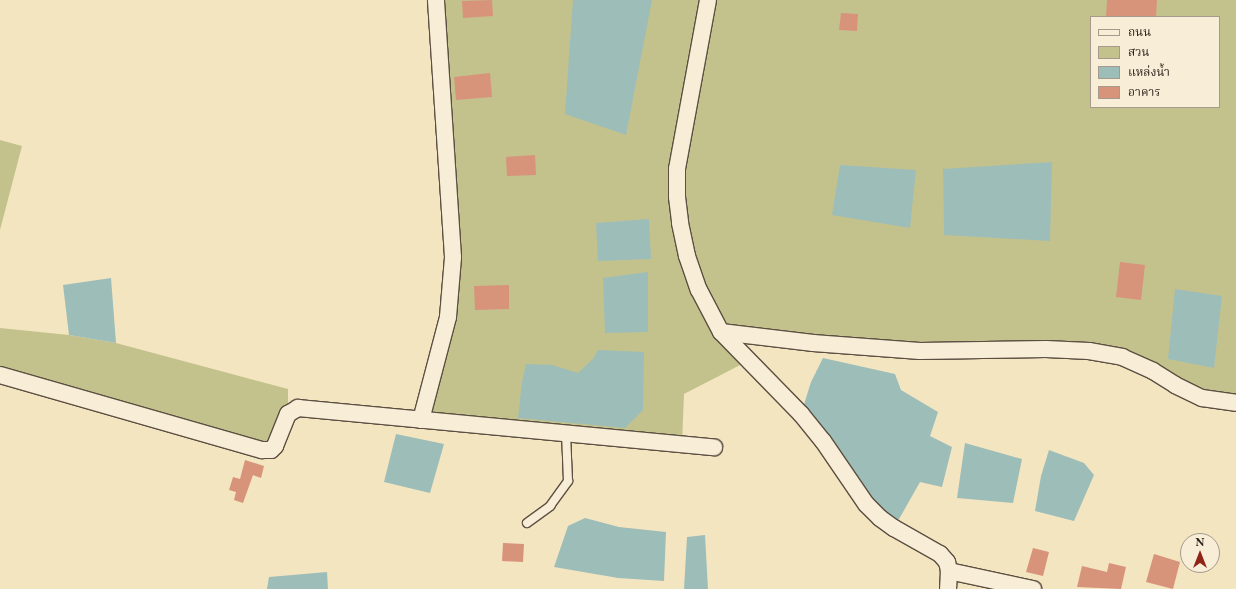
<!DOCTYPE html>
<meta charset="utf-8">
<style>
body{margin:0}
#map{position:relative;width:1236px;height:589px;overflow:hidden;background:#f4e5c1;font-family:"EB Garamond","Noto Serif Thai",serif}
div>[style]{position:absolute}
.green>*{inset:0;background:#c3c28d}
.water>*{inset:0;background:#9dbdb9}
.building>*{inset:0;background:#d8937b}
.roads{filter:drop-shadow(1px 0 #5c4f42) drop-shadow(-1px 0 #5c4f42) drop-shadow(0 1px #5c4f42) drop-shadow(0 -1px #5c4f42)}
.service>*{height:8px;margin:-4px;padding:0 4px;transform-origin:4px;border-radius:4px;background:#f8eed7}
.minor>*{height:16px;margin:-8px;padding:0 8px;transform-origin:8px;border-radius:8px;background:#f8eed7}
span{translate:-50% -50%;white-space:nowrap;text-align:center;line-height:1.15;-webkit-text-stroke:3.5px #f8eed7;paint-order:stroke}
.legend{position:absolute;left:1090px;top:16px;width:130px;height:92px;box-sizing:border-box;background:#f8eed7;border:1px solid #a59a8b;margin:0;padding:5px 7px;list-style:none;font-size:12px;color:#291d18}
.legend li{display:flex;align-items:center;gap:8px;height:20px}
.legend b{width:20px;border:1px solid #a59a8b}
.north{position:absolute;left:1180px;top:533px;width:40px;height:40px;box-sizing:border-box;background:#f8eed7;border:1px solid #a59a8b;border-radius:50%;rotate:0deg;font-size:11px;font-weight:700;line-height:16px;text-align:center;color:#291d18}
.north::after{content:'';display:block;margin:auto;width:14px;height:18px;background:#8f2418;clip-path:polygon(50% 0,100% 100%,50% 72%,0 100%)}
</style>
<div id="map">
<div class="green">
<i style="clip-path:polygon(evenodd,436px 0,1236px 0,1236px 403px,1122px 357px,920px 351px,721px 332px,748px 361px,684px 394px,682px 444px,421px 420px,448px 317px,436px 0,1091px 17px,1219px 17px,1219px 107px,1091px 107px,1091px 17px)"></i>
<i style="clip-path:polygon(0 140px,22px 146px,0 230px)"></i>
<i style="clip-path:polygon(0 328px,69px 335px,116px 343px,288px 389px,288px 414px,275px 446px,0 375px)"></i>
</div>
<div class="water">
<i style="clip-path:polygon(573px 0,652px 0,626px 135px,565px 114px)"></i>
<i style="clip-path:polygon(1052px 162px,1050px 241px,944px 235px,943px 169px)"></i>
<i style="clip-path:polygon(840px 165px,916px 170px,910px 228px,832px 215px)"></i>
<i style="clip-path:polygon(649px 219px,651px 259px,598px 261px,596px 223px)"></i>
<i style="clip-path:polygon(648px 272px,648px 332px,605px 333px,603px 278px)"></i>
<i style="clip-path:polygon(111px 278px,116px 343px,69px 335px,63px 285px)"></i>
<i style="clip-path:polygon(1175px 289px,1222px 296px,1214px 368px,1168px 359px)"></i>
<i style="clip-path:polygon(598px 350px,644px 352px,643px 410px,625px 428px,518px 418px,522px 382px,526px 364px,552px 365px,578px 373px,593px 359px)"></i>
<i style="clip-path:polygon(823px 358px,895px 374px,901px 390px,938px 412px,930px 436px,952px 447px,942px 487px,920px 482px,894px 528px,801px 414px,811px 382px)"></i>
<i style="clip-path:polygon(396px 434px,444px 444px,430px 493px,384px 482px)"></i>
<i style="clip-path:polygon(965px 443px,1022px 459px,1013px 503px,957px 498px)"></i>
<i style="clip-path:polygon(1049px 450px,1084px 463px,1094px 475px,1074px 521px,1035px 511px,1041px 476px)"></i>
<i style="clip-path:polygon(585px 518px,619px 527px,666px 532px,664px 581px,618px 578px,554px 567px,568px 526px)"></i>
<i style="clip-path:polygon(705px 535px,708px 589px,684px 589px,687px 537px)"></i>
<i style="clip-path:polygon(327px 572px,328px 589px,267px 589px,269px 577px)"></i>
</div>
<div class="building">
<i style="clip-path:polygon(492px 0,493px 16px,463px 18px,462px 1px)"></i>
<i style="clip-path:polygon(1107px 0,1157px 0,1156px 17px,1106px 17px)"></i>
<i style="clip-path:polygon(841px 13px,858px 14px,857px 31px,839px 30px)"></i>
<i style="clip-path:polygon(490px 73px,492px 97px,456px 100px,454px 77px)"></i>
<i style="clip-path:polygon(535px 155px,536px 175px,507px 176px,506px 157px)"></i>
<i style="clip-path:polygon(1120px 262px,1145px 265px,1141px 300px,1116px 297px)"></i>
<i style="clip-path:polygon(509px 285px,509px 309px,475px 310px,474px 286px)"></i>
<i style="clip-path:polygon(245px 460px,264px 466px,261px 478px,253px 475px,243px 503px,234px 500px,236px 492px,229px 490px,233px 477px,240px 479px)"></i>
<i style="clip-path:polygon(503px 543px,524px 544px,523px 562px,502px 561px)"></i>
<i style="clip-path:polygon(1033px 548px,1049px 552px,1043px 576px,1026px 572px)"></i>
<i style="clip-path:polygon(1154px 554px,1180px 562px,1173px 589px,1146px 582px)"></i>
<i style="clip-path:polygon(1109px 563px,1126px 567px,1121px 589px,1077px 587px,1082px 566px,1107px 572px)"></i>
</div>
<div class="roads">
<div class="service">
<i style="left:527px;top:523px;width:29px;rotate:-36deg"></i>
<i style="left:550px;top:506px;width:31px;rotate:-54deg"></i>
<i style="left:568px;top:481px;width:47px;rotate:-92.4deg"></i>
</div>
<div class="minor">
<i style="left:708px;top:0;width:172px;rotate:100.4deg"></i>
<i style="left:677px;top:169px;width:28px;rotate:90deg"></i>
<i style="left:677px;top:197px;width:26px;rotate:83deg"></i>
<i style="left:680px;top:223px;width:34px;rotate:78deg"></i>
<i style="left:687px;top:256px;width:36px;rotate:71deg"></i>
<i style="left:699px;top:290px;width:47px;rotate:62.4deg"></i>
<i style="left:721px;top:332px;width:115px;rotate:45.7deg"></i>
<i style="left:801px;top:414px;width:35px;rotate:51deg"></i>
<i style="left:823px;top:441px;width:76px;rotate:55.7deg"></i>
<i style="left:866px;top:504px;width:20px;rotate:45deg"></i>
<i style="left:880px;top:518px;width:17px;rotate:36deg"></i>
<i style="left:894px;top:528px;width:53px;rotate:29.5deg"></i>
<i style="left:940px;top:554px;width:11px;rotate:49deg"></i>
<i style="left:947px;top:562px;width:9px;rotate:77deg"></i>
<i style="left:949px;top:571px;width:18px;rotate:93deg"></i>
<i style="left:721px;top:332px;width:93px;rotate:6.8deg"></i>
<i style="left:813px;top:343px;width:107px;rotate:4.3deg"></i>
<i style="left:920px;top:351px;width:126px;rotate:-0.9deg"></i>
<i style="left:1046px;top:349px;width:43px;rotate:2.7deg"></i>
<i style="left:1089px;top:351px;width:34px;rotate:10deg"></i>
<i style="left:1122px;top:357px;width:34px;rotate:24deg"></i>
<i style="left:1153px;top:371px;width:26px;rotate:32deg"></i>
<i style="left:1175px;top:385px;width:30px;rotate:26deg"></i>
<i style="left:1202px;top:398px;width:34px;rotate:8deg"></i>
<i style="left:0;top:375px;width:273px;rotate:16deg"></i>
<i style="left:262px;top:450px;width:9px"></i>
<i style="left:271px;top:450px;width:6px;rotate:-45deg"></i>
<i style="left:275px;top:446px;width:35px;rotate:-68deg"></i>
<i style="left:288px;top:414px;width:12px;rotate:-31deg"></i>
<i style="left:298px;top:408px;width:418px;rotate:5.4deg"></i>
<i style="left:421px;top:420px;width:106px;rotate:-75.3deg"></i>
<i style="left:448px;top:317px;width:60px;rotate:-85.2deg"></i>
<i style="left:453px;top:257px;width:258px;rotate:-93.8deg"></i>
<i style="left:949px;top:571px;width:86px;rotate:12.1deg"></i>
</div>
</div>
<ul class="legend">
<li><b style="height:5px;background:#f8eed7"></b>ถนน</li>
<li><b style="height:11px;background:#c3c28d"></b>สวน</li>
<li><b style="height:11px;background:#9dbdb9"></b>แหล่งน้ำ</li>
<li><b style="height:11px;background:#d8937b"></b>อาคาร</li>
</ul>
<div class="north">N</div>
</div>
